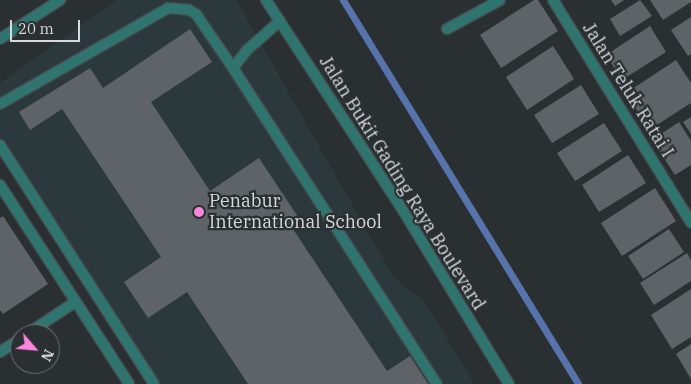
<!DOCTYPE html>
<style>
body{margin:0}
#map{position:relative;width:691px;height:384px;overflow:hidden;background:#2a2f31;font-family:"IBM Plex Serif",serif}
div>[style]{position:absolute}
.built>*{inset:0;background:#2c393c}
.stream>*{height:7px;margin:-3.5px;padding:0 3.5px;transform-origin:3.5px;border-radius:3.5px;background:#5773ac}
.building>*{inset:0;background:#5e6367}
.roads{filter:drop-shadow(1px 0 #464a4c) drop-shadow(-1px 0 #464a4c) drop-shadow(0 1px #464a4c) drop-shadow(0 -1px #464a4c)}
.service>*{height:10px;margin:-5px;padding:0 5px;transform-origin:5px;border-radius:5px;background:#2f746f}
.minor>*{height:10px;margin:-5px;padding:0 5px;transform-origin:5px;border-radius:5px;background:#2f746f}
.tertiary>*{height:10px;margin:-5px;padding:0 5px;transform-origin:5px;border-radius:5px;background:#2f746f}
.dots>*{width:14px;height:14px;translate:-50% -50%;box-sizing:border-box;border:2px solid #2a2f31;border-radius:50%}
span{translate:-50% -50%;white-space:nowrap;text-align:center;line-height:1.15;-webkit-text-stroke:4.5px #2a2f31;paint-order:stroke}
.street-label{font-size:18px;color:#d6dadb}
.poi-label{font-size:18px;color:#d6dadb}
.left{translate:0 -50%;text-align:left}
.north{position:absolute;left:10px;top:324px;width:50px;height:50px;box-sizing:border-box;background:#2a2f31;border:1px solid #6f7375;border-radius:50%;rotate:117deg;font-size:14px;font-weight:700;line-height:20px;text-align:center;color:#d6dadb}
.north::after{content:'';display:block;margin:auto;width:18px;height:22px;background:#fe85df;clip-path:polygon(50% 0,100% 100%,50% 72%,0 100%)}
.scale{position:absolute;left:10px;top:20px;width:70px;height:22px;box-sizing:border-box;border:2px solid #d6dadb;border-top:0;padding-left:6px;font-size:15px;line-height:18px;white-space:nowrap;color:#d6dadb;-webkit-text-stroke:4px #2a2f31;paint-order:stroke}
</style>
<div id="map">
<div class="built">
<i style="clip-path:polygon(117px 0,236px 0,394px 278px,425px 302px,474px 384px,153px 384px,0 145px,0 83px)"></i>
</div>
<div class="stream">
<i style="left:343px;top:0;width:450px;rotate:58.5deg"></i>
</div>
<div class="building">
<i style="clip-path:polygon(534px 0,538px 0,558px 31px,501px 68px,480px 35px)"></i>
<i style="clip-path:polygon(611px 0,624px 0,615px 6px)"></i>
<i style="clip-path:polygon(640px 0,652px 16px,620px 36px,610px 19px)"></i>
<i style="clip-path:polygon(650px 0,691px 0,691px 2px,663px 20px)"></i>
<i style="clip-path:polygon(691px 17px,691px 54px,688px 56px,671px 30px)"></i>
<i style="clip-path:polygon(650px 26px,666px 52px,622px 80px,606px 55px)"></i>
<i style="clip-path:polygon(190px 29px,212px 62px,151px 102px,210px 191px,259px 158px,302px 223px,293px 229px,387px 371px,410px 356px,428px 384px,248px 384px,187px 292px,148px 318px,124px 282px,161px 257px,62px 109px,30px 130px,19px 112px,90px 68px,103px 88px)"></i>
<i style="clip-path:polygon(553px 46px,574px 79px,527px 110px,506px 77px)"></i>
<i style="clip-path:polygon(676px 60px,691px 83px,691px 103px,649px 130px,626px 93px)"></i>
<i style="clip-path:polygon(581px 85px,599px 114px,552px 143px,534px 115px)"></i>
<i style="clip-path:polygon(691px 117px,691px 134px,683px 122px)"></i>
<i style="clip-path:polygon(679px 122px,691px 141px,691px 165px,675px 175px,652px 140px)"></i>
<i style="clip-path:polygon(604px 123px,622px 151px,575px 181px,557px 153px)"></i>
<i style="clip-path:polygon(628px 155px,646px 183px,599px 212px,582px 185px)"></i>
<i style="clip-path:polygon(655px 188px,676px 221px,622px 256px,601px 223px)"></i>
<i style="clip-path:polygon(3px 216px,48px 284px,3px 314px,0 310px,0 218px)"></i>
<i style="clip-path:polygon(669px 229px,684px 252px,643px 279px,628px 256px)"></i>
<i style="clip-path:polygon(687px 253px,691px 260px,691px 281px,654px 305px,640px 283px)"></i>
<i style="clip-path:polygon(691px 289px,691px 337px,672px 349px,651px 315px)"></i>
<i style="clip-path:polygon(691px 344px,691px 379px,676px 354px)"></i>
</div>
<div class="roads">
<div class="service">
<i style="left:280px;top:21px;width:44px;rotate:138.7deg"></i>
<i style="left:247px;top:50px;width:23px;rotate:128deg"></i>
<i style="left:233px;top:68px;width:376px;rotate:57.2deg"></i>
<i style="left:0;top:104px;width:193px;rotate:-29.7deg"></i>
<i style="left:168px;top:8px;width:21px;rotate:5deg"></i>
<i style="left:189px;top:10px;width:8px;rotate:30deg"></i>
<i style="left:196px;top:14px;width:65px;rotate:55.6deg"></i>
<i style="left:0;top:145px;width:284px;rotate:57.2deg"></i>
</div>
<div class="minor">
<i style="left:553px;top:0;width:262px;rotate:58.2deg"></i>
<i style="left:447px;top:29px;width:60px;rotate:-28.7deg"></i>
<i style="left:0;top:39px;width:72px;rotate:-33deg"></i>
<i style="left:0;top:185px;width:237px;rotate:57deg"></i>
<i style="left:27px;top:334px;width:58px;rotate:-33.7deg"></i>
<i style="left:0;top:352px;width:24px;rotate:-33deg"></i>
</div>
<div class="tertiary">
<i style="left:266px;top:0;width:244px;rotate:56.9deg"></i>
<i style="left:399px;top:204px;width:211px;rotate:58.6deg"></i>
</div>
</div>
<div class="dots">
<i style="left:199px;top:212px;background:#fe85df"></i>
</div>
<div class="street-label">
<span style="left:628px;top:90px;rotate:58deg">Jalan Teluk Ratai I</span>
<span style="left:402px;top:183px;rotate:58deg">Jalan Bukit Gading Raya Boulevard</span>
</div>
<div class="poi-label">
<span class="left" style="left:209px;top:212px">Penabur<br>International School</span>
</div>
<div class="north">N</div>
<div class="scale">20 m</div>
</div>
